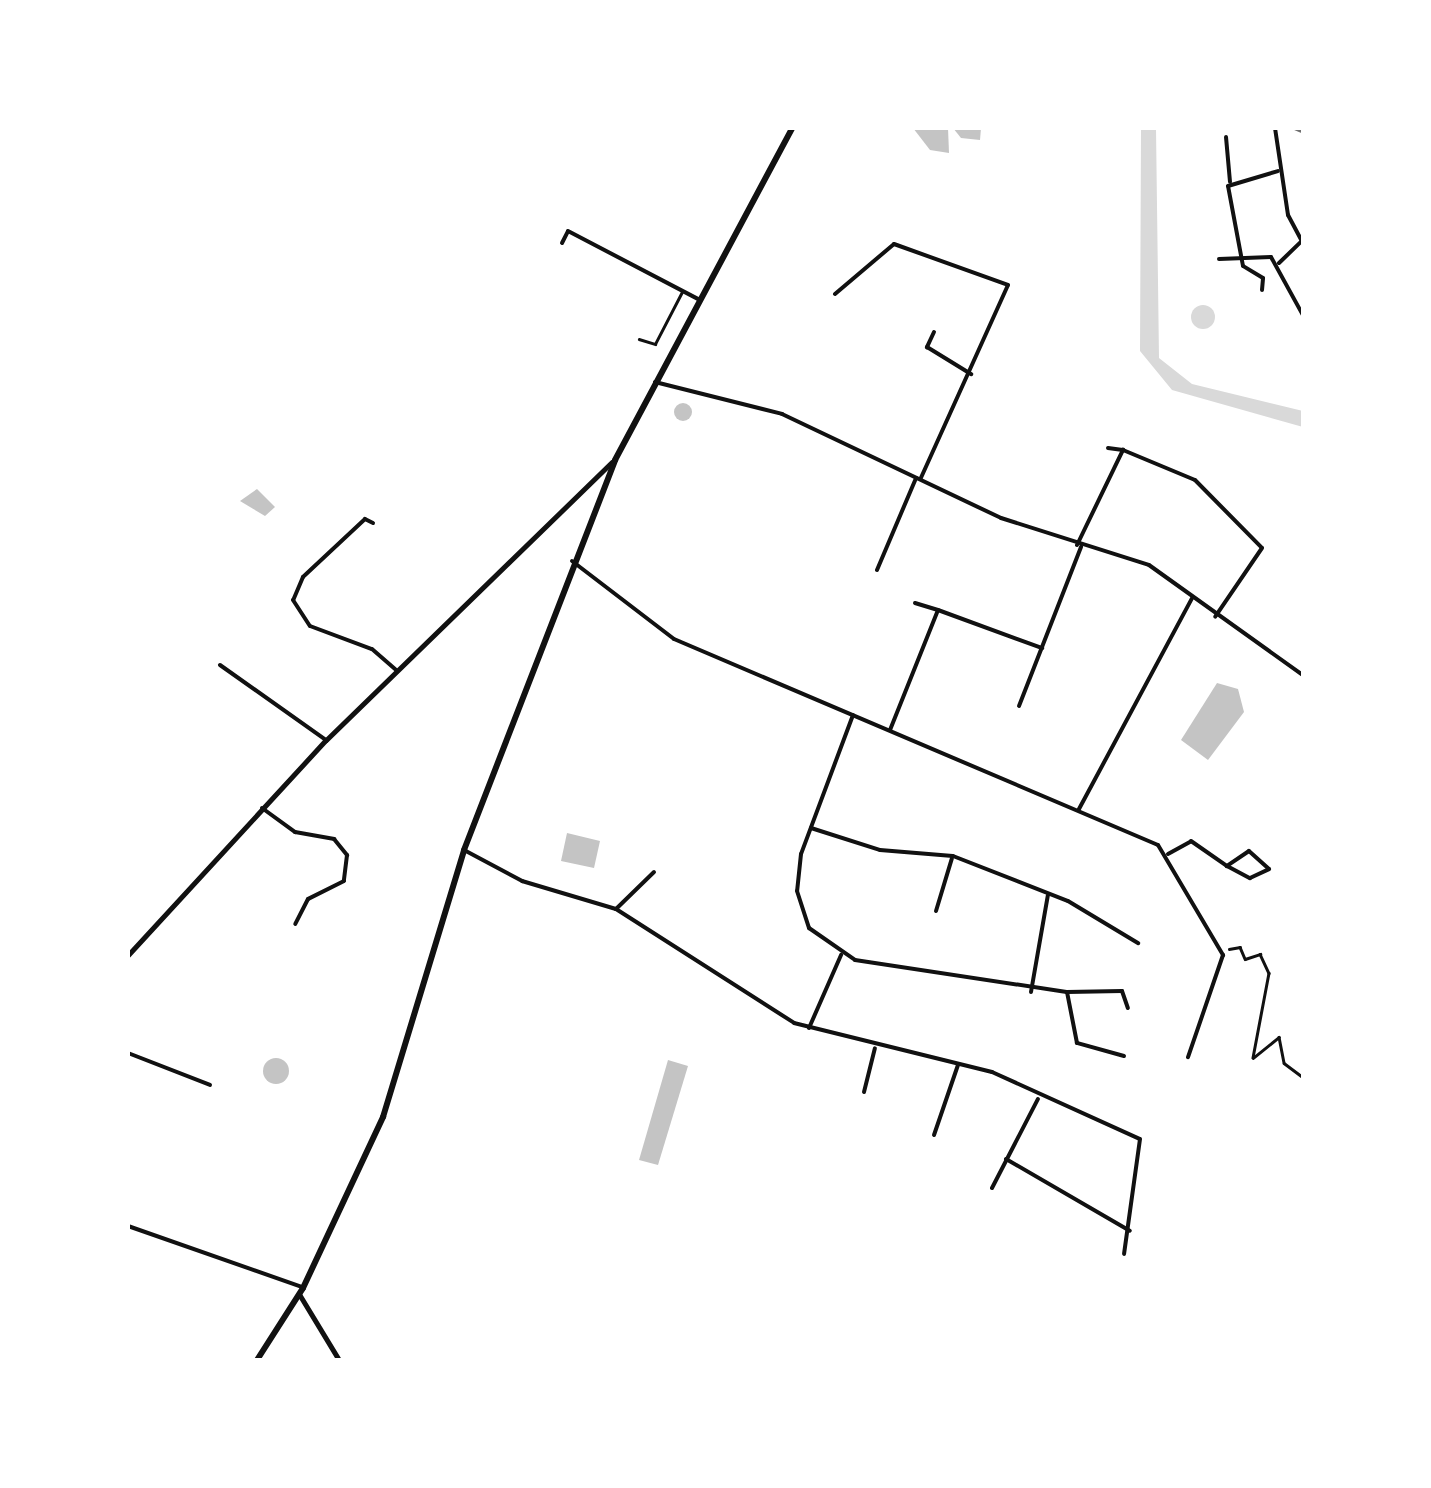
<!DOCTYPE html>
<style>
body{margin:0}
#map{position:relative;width:1431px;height:1488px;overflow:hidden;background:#fff;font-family:"Alegreya Sans",sans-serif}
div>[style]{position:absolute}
.water>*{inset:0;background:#d9d9d9}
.round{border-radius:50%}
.building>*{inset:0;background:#c4c4c4}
.path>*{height:2.5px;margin:-1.25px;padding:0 1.25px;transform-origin:1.25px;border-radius:1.25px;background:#111}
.service>*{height:2.5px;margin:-1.25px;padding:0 1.25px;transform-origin:1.25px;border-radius:1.25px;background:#111}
.minor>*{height:4px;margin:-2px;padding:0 2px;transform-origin:2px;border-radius:2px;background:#111}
.tertiary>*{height:5px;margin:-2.5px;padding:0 2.5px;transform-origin:2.5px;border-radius:2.5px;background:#111}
.primary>*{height:6px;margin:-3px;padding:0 3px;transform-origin:3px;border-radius:3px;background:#111}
.rail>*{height:2.5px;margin:-1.25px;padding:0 1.25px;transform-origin:1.25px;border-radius:1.25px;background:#707070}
span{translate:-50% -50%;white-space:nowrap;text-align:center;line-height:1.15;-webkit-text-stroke:9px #fff;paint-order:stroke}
.frame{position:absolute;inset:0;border:130px solid #fff;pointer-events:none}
</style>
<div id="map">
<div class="water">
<i style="clip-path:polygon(1141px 128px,1156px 128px,1159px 358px,1192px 384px,1303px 411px,1303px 427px,1172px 390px,1140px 351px)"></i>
<i class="round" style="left:1191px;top:305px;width:24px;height:24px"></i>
</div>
<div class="building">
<i style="clip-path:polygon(913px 128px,948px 128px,949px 153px,930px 150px)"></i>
<i style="clip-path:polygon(953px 128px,981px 128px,980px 140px,961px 138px)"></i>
<i class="round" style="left:674px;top:403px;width:18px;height:18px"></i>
<i style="clip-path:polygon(257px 489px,275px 507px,265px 516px,240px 501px)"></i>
<i style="clip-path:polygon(1217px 683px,1238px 689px,1244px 712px,1208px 760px,1181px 740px)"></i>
<i style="clip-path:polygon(567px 833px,600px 841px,594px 868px,561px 861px)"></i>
<i class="round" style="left:263px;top:1058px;width:26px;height:26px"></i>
<i style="clip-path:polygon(668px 1060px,688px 1066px,658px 1165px,639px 1160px)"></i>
</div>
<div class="path">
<i style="left:1229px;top:949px;width:11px;rotate:-10deg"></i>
<i style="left:1240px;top:947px;width:13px;rotate:67deg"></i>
<i style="left:1245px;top:959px;width:16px;rotate:-18deg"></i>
<i style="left:1260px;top:954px;width:21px;rotate:65deg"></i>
<i style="left:1269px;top:973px;width:86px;rotate:100.7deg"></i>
<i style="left:1253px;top:1058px;width:33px;rotate:-39deg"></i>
<i style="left:1279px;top:1037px;width:26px;rotate:79deg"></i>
<i style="left:1284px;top:1063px;width:25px;rotate:37deg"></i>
</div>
<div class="service">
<i style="left:639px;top:339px;width:17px;rotate:17deg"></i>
<i style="left:655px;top:344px;width:59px;rotate:-62.6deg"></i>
</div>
<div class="minor">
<i style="left:1275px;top:128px;width:88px;rotate:81.5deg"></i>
<i style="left:1288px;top:215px;width:34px;rotate:62deg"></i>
<i style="left:1226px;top:137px;width:45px;rotate:84.9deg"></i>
<i style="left:562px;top:243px;width:13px;rotate:-63deg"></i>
<i style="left:568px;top:231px;width:147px;rotate:27.6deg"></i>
<i style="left:1219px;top:259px;width:52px;rotate:-2.2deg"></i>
<i style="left:1271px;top:257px;width:68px;rotate:61.2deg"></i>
<i style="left:1279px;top:263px;width:30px;rotate:-44deg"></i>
<i style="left:1262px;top:290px;width:12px;rotate:-85deg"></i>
<i style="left:1263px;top:278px;width:23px;rotate:-149deg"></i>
<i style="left:1243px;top:266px;width:81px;rotate:-100.6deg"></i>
<i style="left:1228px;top:186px;width:52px;rotate:-16.7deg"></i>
<i style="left:835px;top:294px;width:77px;rotate:-40.3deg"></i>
<i style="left:894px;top:244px;width:121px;rotate:19.8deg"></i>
<i style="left:1008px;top:285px;width:212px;rotate:114.3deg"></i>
<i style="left:934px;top:332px;width:17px;rotate:115deg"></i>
<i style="left:927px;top:347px;width:52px;rotate:31.5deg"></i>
<i style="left:655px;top:382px;width:131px;rotate:14.1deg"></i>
<i style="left:782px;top:414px;width:242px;rotate:25.4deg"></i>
<i style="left:1001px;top:518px;width:155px;rotate:17.6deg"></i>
<i style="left:1149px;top:565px;width:191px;rotate:35.6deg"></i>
<i style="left:1108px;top:448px;width:15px;rotate:8deg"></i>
<i style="left:373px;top:523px;width:9px;rotate:-153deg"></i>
<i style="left:365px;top:519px;width:85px;rotate:136.9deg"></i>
<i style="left:303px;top:577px;width:25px;rotate:113deg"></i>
<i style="left:293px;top:600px;width:31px;rotate:57deg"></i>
<i style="left:310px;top:626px;width:66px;rotate:20.4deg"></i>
<i style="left:372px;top:649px;width:32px;rotate:41deg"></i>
<i style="left:1077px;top:545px;width:106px;rotate:-64.2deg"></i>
<i style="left:1123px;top:450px;width:78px;rotate:22.6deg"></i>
<i style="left:1195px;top:480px;width:95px;rotate:45.4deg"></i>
<i style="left:1262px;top:548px;width:83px;rotate:124.3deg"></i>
<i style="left:572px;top:561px;width:128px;rotate:37.4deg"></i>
<i style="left:674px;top:639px;width:526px;rotate:23.06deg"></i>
<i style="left:1158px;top:845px;width:128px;rotate:59.4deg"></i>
<i style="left:1223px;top:955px;width:108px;rotate:108.9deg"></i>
<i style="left:877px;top:570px;width:100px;rotate:-67deg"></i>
<i style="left:915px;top:603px;width:24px;rotate:17deg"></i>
<i style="left:220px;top:665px;width:130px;rotate:35.3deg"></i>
<i style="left:1019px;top:706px;width:171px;rotate:-68.7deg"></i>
<i style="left:853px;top:715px;width:148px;rotate:110.5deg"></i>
<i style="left:801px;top:854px;width:37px;rotate:96deg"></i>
<i style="left:797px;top:891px;width:39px;rotate:72deg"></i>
<i style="left:809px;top:928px;width:56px;rotate:34.8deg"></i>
<i style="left:855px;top:960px;width:214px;rotate:8.6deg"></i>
<i style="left:890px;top:730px;width:129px;rotate:-68.2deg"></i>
<i style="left:938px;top:610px;width:111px;rotate:20.1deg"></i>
<i style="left:262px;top:808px;width:41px;rotate:36deg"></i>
<i style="left:295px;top:832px;width:40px;rotate:10deg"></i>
<i style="left:334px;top:839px;width:21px;rotate:51deg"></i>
<i style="left:347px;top:855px;width:26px;rotate:97deg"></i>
<i style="left:344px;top:881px;width:40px;rotate:153.4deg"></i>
<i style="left:308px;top:899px;width:28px;rotate:117deg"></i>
<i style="left:1079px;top:809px;width:239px;rotate:-61.8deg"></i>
<i style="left:811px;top:828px;width:72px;rotate:17.7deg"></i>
<i style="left:880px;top:850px;width:73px;rotate:4.7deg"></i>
<i style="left:953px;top:856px;width:123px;rotate:21.4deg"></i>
<i style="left:1068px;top:901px;width:82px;rotate:31deg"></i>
<i style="left:464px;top:850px;width:66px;rotate:28.1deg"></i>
<i style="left:522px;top:881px;width:98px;rotate:16.6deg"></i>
<i style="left:616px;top:909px;width:211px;rotate:32.6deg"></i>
<i style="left:794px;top:1023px;width:204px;rotate:13.9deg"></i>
<i style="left:992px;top:1072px;width:162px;rotate:24.4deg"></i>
<i style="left:1140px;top:1139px;width:116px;rotate:97.9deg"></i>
<i style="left:1168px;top:854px;width:26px;rotate:-29deg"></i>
<i style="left:1191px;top:841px;width:44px;rotate:34.8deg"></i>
<i style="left:1227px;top:866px;width:26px;rotate:28deg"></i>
<i style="left:1250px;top:878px;width:21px;rotate:-25deg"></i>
<i style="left:1269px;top:869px;width:27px;rotate:-138deg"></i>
<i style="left:1249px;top:851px;width:27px;rotate:146deg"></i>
<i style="left:616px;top:909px;width:53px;rotate:-44.2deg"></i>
<i style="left:936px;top:911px;width:55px;rotate:-73.2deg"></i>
<i style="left:1031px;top:992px;width:98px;rotate:-80.1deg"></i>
<i style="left:809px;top:1028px;width:80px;rotate:-66.3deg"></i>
<i style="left:128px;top:1053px;width:88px;rotate:21.3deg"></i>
<i style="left:1124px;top:1056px;width:49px;rotate:-164.5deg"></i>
<i style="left:1077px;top:1043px;width:52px;rotate:-101.1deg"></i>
<i style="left:1067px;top:992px;width:55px;rotate:-1deg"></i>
<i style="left:1122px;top:991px;width:18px;rotate:71deg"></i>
<i style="left:864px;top:1092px;width:45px;rotate:-76deg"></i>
<i style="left:934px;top:1135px;width:74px;rotate:-71.1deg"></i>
<i style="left:1006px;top:1159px;width:143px;rotate:30.1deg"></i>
<i style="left:992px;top:1188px;width:100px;rotate:-62.7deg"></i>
<i style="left:128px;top:1226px;width:184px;rotate:19.3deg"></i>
</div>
<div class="tertiary">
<i style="left:128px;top:955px;width:292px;rotate:-47.4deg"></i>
<i style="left:326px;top:740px;width:399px;rotate:-44.2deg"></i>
<i style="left:299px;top:1294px;width:77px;rotate:58.8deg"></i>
</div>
<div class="primary">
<i style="left:257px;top:1360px;width:85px;rotate:-57.4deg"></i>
<i style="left:303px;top:1288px;width:189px;rotate:-64.9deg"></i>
<i style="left:383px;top:1117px;width:279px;rotate:-73.1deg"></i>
<i style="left:464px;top:850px;width:418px;rotate:-68.8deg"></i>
<i style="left:615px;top:460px;width:376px;rotate:-61.9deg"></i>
</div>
<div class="rail">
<i style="left:1294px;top:128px;width:11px;rotate:22deg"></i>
</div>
<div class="frame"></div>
</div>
